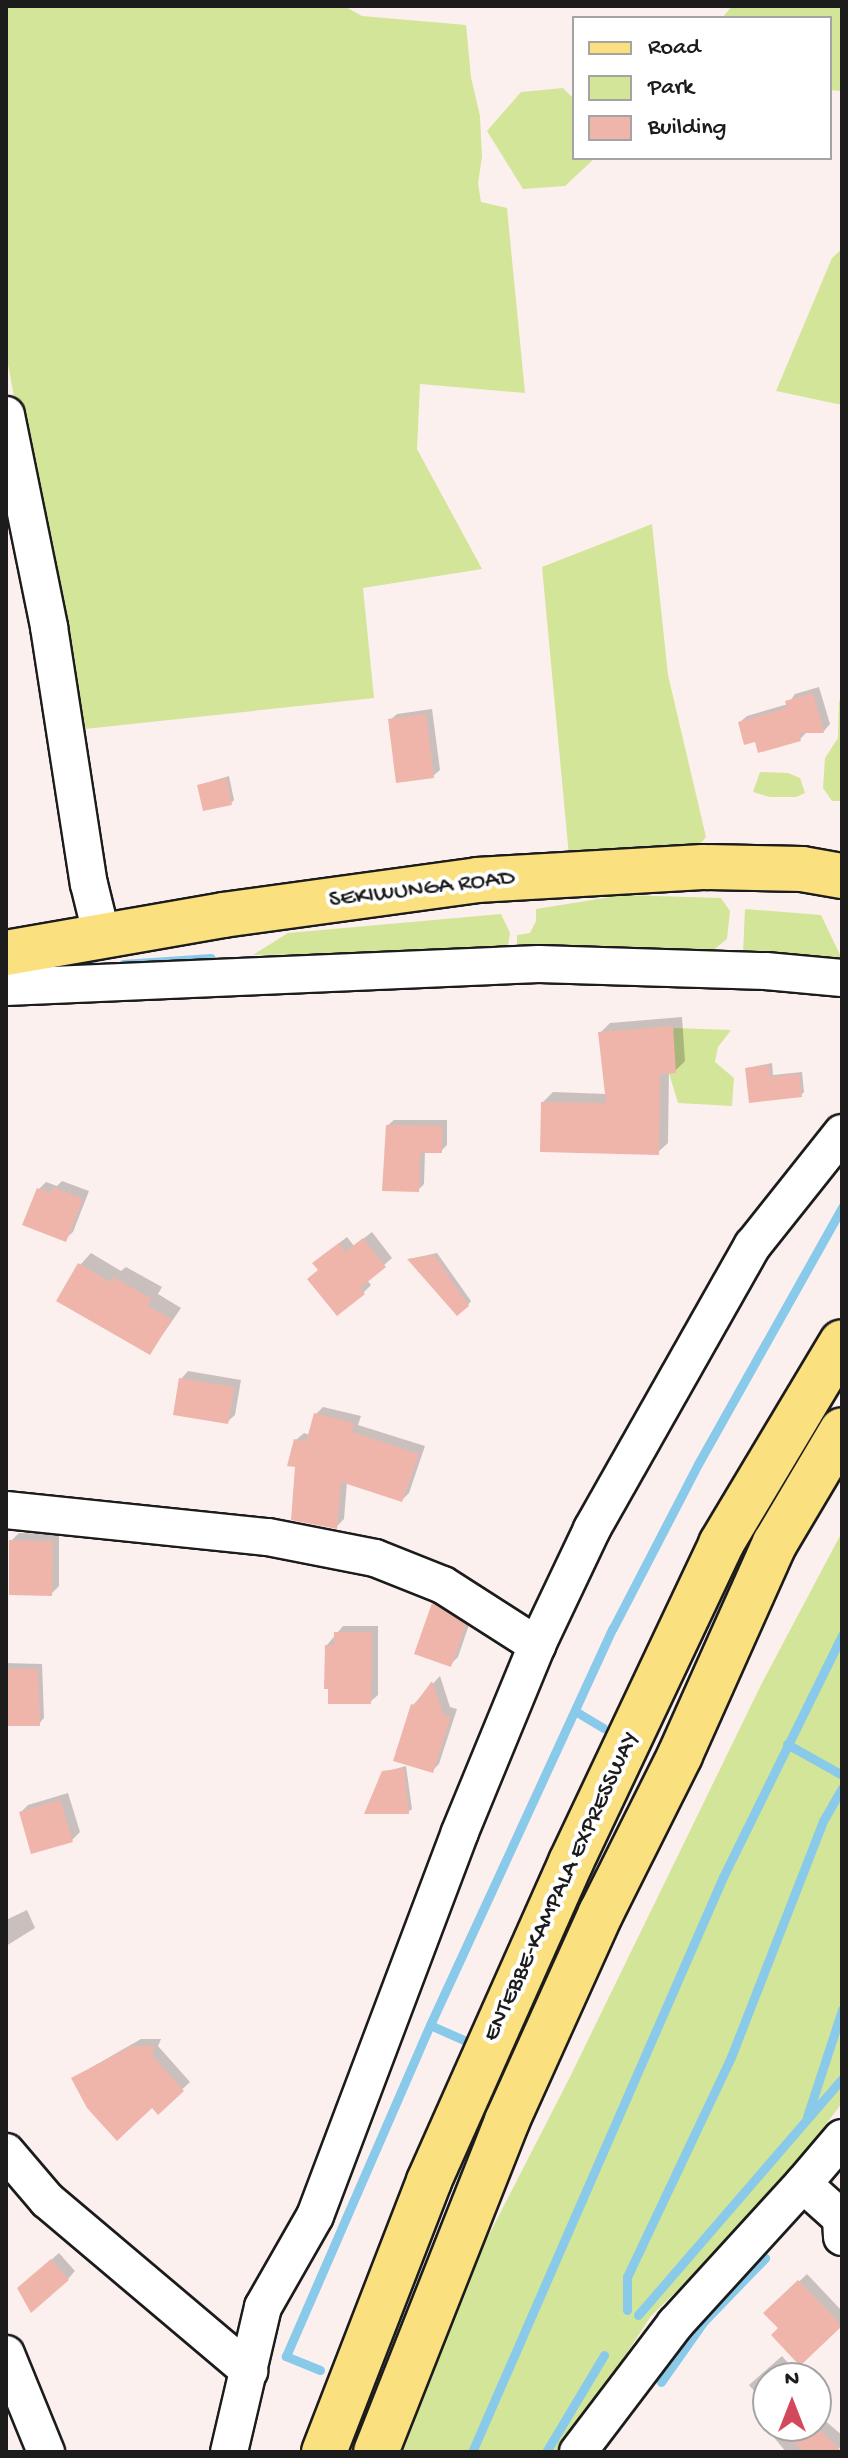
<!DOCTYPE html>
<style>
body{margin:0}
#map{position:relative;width:848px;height:2458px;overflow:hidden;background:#fcf0ee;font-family:"Gochi Hand",sans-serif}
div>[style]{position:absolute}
.green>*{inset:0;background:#d3e598}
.shadow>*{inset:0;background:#0003}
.stream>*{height:9px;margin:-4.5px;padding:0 4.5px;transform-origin:4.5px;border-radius:4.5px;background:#89c9ea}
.building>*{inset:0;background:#efb5ab}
.roads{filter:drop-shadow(2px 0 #1c1c1c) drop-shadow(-2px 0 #1c1c1c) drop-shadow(0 2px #1c1c1c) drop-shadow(0 -2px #1c1c1c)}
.minor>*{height:36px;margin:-18px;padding:0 18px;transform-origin:18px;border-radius:18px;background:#fff}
.major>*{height:44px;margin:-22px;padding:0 22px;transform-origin:22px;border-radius:22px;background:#fbe080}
.highway>*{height:44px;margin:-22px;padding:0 22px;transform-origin:22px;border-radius:22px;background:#fbe080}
span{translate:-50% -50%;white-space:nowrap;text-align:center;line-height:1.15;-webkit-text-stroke:8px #fff;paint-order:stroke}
.street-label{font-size:24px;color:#1c1c1c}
.frame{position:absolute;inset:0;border:8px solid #1c1c1c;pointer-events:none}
.legend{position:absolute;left:572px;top:16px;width:260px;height:144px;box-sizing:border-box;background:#fff;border:2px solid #a4a4a4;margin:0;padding:10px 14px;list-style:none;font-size:24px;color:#1c1c1c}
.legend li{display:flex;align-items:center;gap:16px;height:40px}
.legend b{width:40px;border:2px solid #a4a4a4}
.north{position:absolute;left:752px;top:2362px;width:80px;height:80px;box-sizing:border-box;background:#fff;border:2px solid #a4a4a4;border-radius:50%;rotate:0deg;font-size:22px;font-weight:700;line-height:32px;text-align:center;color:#1c1c1c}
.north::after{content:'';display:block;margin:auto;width:28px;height:36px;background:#d1495b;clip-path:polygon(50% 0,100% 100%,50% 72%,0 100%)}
</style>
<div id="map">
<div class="green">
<i style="clip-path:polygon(6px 6px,344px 6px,362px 16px,466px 25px,471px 77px,480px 116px,482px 157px,478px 183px,481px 202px,507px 208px,525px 393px,420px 384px,417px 449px,482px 569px,363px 588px,374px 698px,75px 730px,6px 353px)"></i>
<i style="clip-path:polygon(732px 6px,842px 6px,842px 91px,830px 90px,830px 18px,722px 18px)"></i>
<i style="clip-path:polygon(563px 88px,574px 99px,574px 158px,595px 158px,565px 186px,523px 189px,487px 131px,521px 92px)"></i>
<i style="clip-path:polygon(842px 249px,842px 405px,776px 391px,832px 258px)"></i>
<i style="clip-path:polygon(652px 524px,668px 675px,706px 837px,699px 845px,569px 856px,542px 567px)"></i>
<i style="clip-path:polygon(842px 698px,842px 801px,832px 801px,823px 788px,825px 758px,838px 738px,839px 701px)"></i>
<i style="clip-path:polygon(760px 772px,788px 773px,800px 778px,805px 793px,796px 797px,770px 797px,753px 792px)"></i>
<i style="clip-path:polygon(623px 895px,721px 898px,730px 911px,727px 939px,711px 952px,517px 949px,517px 935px,530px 933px,536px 921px,536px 909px)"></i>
<i style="clip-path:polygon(745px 909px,821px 915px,842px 959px,743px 954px)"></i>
<i style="clip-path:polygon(501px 914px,510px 933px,508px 946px,399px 953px,253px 955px,288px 933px)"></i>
<i style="clip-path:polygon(674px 1028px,731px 1030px,718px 1047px,715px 1062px,734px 1078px,732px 1106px,678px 1103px,665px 1060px)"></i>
<i style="clip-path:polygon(842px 1532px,842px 2103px,762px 2208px,651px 2316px,562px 2452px,394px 2452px,477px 2258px,569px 2079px,761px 1685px)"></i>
</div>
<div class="shadow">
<i style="clip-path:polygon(819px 687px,830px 724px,824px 731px,808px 731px,800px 739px,756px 740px,740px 722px,747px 716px,788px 704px,795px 694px)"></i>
<i style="clip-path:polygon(432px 709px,440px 770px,433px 776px,390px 720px,397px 714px)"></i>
<i style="clip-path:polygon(229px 776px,234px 800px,231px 803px,199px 785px)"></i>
<i style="clip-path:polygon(682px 1017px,685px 1061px,675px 1071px,669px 1071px,668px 1143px,658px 1152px,543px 1102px,553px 1092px,607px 1094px,600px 1033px,610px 1023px)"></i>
<i style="clip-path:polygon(772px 1063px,773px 1075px,802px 1072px,804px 1092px,801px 1095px,747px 1068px)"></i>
<i style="clip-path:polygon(394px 1120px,447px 1120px,447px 1145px,441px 1151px,425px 1151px,424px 1184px,418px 1190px,388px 1125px)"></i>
<i style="clip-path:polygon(62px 1181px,89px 1191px,73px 1232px,65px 1239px,38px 1190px,46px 1182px,57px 1186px)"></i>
<i style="clip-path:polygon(372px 1232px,392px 1258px,367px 1280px,371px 1285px,363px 1293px,320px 1269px,322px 1256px,347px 1237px,354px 1246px)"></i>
<i style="clip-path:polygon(91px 1253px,121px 1271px,126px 1267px,162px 1287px,158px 1294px,181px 1308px,150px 1353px,80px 1265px)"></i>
<i style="clip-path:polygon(437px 1253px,471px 1301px,468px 1305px,409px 1259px)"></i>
<i style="clip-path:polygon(188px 1371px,241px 1380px,235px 1415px,227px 1422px,181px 1379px)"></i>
<i style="clip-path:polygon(323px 1407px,361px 1416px,358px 1425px,425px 1446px,409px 1493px,402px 1500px,347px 1482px,344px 1519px,336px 1527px,297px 1466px,296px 1440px,304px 1433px,310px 1435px,316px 1414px)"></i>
<i style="clip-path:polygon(19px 1533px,59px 1534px,59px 1586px,51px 1594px,11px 1541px)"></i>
<i style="clip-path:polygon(441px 1597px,472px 1616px,458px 1657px,450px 1665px,433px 1604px)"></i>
<i style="clip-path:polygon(343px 1626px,378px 1626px,378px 1695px,370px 1702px,327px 1645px)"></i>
<i style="clip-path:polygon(6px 1663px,42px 1664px,44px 1718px,39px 1724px,6px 1725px)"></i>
<i style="clip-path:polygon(440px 1676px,450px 1707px,457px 1709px,439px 1764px,432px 1771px,413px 1705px)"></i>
<i style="clip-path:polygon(406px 1766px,412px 1809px,408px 1812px,384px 1772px)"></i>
<i style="clip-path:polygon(68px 1793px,80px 1832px,72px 1840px,21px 1812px,28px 1805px)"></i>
<i style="clip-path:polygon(27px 1910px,35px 1928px,6px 1946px,6px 1920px)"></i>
<i style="clip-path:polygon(141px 2039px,161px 2039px,158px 2046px,190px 2082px,158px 2112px,152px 2106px,73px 2078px)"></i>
<i style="clip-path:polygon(59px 2253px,75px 2271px,68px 2279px,27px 2281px)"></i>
<i style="clip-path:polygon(807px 2274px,842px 2311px,842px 2324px,800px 2363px,780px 2328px,766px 2313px)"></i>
<i style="clip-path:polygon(782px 2356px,801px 2378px,768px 2378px,768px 2426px,816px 2426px,816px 2396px,824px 2405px,816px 2413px,842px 2435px,842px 2445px,836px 2452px,786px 2452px,762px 2423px,767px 2418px,755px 2405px,761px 2399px,749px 2385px)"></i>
</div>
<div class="stream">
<i style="left:63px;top:964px;width:29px;rotate:-2deg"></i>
<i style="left:123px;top:964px;width:88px;rotate:-3.9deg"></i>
<i style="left:575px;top:1711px;width:33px;rotate:31deg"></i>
<i style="left:787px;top:1744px;width:63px;rotate:29.4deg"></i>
<i style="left:430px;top:2025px;width:36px;rotate:24deg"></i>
<i style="left:807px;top:2117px;width:113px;rotate:-71.9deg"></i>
<i style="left:627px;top:2310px;width:33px;rotate:-90deg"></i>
<i style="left:627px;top:2277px;width:243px;rotate:-64.7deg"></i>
<i style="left:731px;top:2057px;width:253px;rotate:-68.7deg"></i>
<i style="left:823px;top:1821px;width:38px;rotate:-60deg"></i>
<i style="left:638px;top:2315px;width:312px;rotate:-49.2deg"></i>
<i style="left:320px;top:2370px;width:37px;rotate:-158deg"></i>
<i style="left:286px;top:2356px;width:361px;rotate:-66.5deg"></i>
<i style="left:430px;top:2025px;width:437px;rotate:-65.3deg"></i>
<i style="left:613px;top:1628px;width:185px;rotate:-62.6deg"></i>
<i style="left:698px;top:1464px;width:295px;rotate:-60.7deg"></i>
<i style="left:661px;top:2382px;width:75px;rotate:-54.8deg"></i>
<i style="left:704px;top:2321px;width:88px;rotate:-45.9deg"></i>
<i style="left:472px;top:2452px;width:627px;rotate:-66.42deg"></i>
<i style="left:723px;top:1877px;width:270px;rotate:-63.8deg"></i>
<i style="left:546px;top:2452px;width:113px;rotate:-59.1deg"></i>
</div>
<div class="building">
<i style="clip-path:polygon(813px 693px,824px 733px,799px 733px,801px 741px,758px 753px,755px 742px,744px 745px,738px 722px,787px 708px,785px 701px)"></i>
<i style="clip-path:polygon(426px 714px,434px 778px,396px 783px,388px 719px)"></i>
<i style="clip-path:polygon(226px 778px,232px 805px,203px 811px,197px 785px)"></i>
<i style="clip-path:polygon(673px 1026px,676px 1073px,660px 1074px,659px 1155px,540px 1152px,541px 1102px,606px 1103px,598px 1032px)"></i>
<i style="clip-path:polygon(769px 1065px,770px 1077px,799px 1074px,802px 1097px,749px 1103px,745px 1068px)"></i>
<i style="clip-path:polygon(386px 1125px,442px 1126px,442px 1153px,420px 1153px,419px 1192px,382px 1191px)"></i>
<i style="clip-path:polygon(53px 1187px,83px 1199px,66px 1242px,22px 1225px,37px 1188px,51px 1193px)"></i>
<i style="clip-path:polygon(363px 1238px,386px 1267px,360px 1288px,365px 1294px,337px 1316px,307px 1279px,318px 1270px,312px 1263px,339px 1243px,345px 1252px)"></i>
<i style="clip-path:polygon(434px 1255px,469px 1306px,457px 1316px,407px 1259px)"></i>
<i style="clip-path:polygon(78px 1263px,110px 1282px,113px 1277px,152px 1299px,148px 1306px,172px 1319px,150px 1355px,56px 1301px)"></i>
<i style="clip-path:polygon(179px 1378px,234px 1387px,228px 1424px,173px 1415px)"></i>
<i style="clip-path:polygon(314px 1413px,354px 1423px,352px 1432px,419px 1454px,402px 1502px,341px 1482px,337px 1529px,291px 1520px,295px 1467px,287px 1466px,294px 1439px,306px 1442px)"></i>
<i style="clip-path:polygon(9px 1540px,53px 1541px,52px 1596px,9px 1595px)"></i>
<i style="clip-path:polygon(432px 1603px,466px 1624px,451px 1667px,414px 1654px)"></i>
<i style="clip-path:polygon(334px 1632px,372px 1632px,371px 1704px,328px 1704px,328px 1689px,324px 1689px,325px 1645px,334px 1645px)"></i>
<i style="clip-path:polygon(6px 1668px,38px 1669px,40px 1726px,6px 1726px)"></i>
<i style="clip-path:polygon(432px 1681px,443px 1714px,451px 1716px,433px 1773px,393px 1761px,411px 1704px,414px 1705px)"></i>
<i style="clip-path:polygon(404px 1768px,409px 1814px,364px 1814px,382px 1771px)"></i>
<i style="clip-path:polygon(60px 1800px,73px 1842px,31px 1854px,19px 1812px)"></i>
<i style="clip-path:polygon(132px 2046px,155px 2046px,152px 2055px,184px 2091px,158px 2115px,152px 2108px,117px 2141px,87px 2108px,71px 2078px)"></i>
<i style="clip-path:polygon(51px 2259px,69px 2280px,31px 2313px,17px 2288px)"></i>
<i style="clip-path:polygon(798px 2280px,842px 2326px,800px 2366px,771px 2335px,778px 2328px,763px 2313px)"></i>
<i style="clip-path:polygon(774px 2426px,816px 2426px,842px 2452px,805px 2452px)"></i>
</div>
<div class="roads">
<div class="minor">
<i style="left:6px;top:415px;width:216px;rotate:78.5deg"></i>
<i style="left:49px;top:627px;width:260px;rotate:81.2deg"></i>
<i style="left:89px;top:884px;width:55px;rotate:76.2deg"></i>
<i style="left:6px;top:987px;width:533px;rotate:-2.47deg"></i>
<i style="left:539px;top:964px;width:227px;rotate:1.8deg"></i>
<i style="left:766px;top:971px;width:76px;rotate:5.3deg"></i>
<i style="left:6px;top:1510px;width:263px;rotate:5.9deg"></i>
<i style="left:268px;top:1537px;width:109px;rotate:11.1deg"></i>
<i style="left:375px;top:1558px;width:73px;rotate:21.7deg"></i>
<i style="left:443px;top:1585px;width:112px;rotate:32.6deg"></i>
<i style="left:842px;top:2138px;width:60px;rotate:130.3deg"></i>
<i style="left:803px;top:2184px;width:51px;rotate:41.8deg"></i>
<i style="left:841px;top:2218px;width:19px;rotate:87deg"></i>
<i style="left:6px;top:2152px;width:63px;rotate:49.5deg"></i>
<i style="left:47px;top:2200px;width:265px;rotate:40.2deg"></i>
<i style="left:6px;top:2354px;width:106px;rotate:67.8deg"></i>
<i style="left:229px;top:2452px;width:149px;rotate:-76.8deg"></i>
<i style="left:263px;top:2307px;width:105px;rotate:-60.3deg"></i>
<i style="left:315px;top:2216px;width:410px;rotate:-69.3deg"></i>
<i style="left:460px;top:1832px;width:202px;rotate:-67.6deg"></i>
<i style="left:537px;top:1645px;width:128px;rotate:-64.6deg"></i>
<i style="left:592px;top:1529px;width:326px;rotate:-60.5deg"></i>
<i style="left:753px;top:1245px;width:143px;rotate:-51.5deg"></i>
<i style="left:578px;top:2452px;width:161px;rotate:-52.8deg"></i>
<i style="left:675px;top:2324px;width:190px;rotate:-47.6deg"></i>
</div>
<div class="major">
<i style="left:6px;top:953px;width:220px;rotate:-9.9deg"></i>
<i style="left:223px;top:915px;width:256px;rotate:-7.8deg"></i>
<i style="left:477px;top:880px;width:226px;rotate:-3.3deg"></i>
<i style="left:703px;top:867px;width:99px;rotate:1.2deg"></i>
<i style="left:802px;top:869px;width:41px;rotate:9.9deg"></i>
</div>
<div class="highway">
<i style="left:324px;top:2452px;width:291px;rotate:-68.8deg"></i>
<i style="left:429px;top:2181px;width:349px;rotate:-66deg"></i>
<i style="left:571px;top:1862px;width:352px;rotate:-64.7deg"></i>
<i style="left:721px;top:1544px;width:235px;rotate:-59.1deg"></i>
<i style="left:376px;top:2452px;width:356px;rotate:-68.4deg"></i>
<i style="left:507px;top:2121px;width:228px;rotate:-65.7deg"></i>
<i style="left:601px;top:1913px;width:177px;rotate:-63.4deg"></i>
<i style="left:680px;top:1755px;width:232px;rotate:-65.9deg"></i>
<i style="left:775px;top:1543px;width:131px;rotate:-59.3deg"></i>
</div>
</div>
<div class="street-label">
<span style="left:422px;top:890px;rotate:-7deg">SEKIWUNGA ROAD</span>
<span style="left:562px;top:1887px;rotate:-65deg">ENTEBBE-KAMPALA EXPRESSWAY</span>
</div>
<div class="frame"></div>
<ul class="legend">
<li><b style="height:10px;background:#fbe080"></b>Road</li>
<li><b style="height:22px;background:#d3e598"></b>Park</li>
<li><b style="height:22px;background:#efb5ab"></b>Building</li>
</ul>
<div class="north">N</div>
</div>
